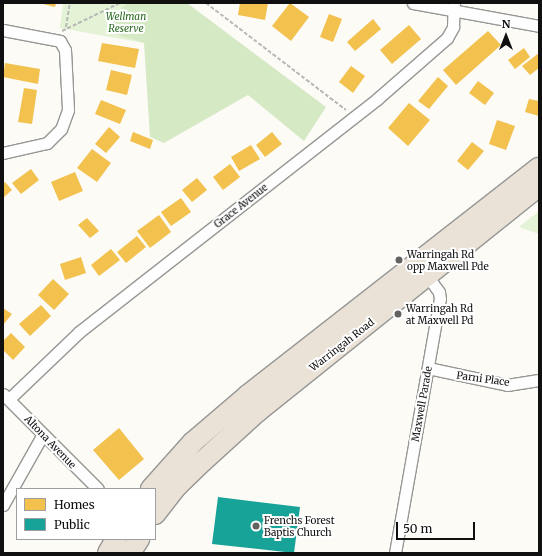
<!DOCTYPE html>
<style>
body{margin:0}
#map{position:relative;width:542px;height:556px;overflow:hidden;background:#fcfbf6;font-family:Merriweather,serif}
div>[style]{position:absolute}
.green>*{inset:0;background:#e4f2d6}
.forest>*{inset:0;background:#d4e9c4}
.homes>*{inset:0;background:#f2c14e}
.public>*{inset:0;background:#17a398}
.path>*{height:2px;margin-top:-1px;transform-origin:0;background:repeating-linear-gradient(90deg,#b9b9b8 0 4px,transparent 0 6px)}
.roads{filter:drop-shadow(1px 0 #969694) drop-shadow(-1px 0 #969694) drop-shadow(0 1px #969694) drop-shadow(0 -1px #969694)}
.street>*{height:11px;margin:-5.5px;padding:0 5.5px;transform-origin:5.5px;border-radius:5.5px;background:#fffefe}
.highway>*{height:20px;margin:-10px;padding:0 10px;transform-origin:10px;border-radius:10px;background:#eae2d7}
.dots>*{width:11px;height:11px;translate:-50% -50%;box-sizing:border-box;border:2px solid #fff;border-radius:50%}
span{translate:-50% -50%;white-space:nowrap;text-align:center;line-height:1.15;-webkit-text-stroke:4px #fff;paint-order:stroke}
.park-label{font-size:10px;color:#29691f;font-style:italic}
.street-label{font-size:10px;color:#101010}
.poi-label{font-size:10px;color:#101010}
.left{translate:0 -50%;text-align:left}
.frame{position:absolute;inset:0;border:4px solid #101010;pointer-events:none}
.legend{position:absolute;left:16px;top:488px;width:140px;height:52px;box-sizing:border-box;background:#fff;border:1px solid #9f9f9f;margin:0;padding:5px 7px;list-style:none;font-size:12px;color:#101010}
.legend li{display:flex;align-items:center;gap:8px;height:20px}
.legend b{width:20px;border:1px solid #9f9f9f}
.north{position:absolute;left:486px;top:16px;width:40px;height:40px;-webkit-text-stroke:3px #fff;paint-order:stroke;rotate:0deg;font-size:11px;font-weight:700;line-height:16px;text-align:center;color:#101010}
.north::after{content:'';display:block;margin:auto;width:14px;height:18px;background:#101010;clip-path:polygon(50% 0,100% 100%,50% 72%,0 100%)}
.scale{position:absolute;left:396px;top:522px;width:79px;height:18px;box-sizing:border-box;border:2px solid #101010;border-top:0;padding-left:5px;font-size:12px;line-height:14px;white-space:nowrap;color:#101010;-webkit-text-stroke:3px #fff;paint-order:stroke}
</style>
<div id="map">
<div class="green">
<i style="clip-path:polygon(63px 3px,151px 3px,144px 43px,60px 28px)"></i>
<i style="clip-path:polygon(539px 211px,539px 234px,519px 227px)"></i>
</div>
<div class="forest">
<i style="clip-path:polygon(128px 3px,187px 3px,326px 107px,304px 141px,248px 95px,164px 143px,150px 137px,144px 43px,113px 33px,108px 19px)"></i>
</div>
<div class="homes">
<i style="clip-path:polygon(39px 3px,56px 3px,55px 7px)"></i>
<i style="clip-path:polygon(240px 3px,268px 3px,265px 20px,238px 15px)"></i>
<i style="clip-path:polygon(290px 3px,309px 17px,291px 41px,272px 26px)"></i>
<i style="clip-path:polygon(329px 14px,342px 19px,333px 42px,320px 37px)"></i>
<i style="clip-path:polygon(373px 19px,381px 29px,355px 51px,347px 42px)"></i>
<i style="clip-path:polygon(409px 25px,421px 39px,392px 64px,380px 50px)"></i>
<i style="clip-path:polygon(488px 31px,501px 45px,456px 85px,443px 70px)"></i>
<i style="clip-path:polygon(102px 43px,139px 49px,135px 68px,98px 61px)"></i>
<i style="clip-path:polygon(524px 48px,530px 57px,515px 69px,508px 60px)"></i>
<i style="clip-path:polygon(539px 53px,539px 68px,530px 75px,522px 66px)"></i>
<i style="clip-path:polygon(5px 63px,40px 69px,38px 84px,3px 77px)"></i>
<i style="clip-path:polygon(351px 66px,365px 76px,353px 93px,339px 82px)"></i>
<i style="clip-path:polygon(111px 70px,132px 75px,127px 95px,106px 90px)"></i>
<i style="clip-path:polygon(438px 77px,448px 86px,429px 109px,418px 101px)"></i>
<i style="clip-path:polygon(478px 81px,494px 93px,485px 105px,469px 93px)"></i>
<i style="clip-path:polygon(24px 88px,37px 90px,32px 124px,18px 122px)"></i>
<i style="clip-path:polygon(529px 99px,539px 101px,539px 116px,525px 112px)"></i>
<i style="clip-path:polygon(101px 100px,126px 110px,120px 124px,95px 114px)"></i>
<i style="clip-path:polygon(409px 103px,430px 120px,408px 146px,388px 128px)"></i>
<i style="clip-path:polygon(497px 120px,515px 126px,506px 150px,489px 144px)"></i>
<i style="clip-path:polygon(109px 127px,120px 137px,106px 153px,95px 144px)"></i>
<i style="clip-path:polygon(133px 132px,153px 140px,150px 149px,130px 141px)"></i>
<i style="clip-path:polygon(272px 132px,282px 144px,265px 157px,256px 145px)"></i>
<i style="clip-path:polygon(472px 142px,484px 151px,468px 170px,457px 161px)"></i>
<i style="clip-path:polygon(251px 145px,260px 159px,239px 171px,231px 157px)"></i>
<i style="clip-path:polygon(92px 149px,111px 163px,97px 182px,77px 168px)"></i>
<i style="clip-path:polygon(230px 164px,240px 177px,223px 190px,213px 177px)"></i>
<i style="clip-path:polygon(31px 169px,39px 180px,21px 194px,12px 183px)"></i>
<i style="clip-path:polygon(75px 172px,83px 191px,59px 201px,51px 182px)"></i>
<i style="clip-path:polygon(197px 178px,207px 190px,192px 202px,182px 190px)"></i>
<i style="clip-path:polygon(5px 182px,12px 190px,3px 198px,3px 184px)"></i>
<i style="clip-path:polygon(181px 198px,191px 212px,171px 226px,161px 212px)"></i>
<i style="clip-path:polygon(159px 215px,171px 232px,150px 248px,137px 231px)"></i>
<i style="clip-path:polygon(87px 218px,99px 231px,90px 238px,78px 225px)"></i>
<i style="clip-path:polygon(137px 236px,146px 247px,126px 263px,117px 252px)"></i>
<i style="clip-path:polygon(111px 249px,120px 260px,99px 276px,91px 265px)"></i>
<i style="clip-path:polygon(81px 257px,86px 273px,65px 280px,60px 264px)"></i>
<i style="clip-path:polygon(53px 279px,69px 294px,54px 310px,38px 295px)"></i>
<i style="clip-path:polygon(41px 305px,51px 316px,30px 336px,19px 324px)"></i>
<i style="clip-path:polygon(3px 308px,12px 314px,3px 325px)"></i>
<i style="clip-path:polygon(11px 333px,25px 347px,13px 360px,3px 350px,3px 341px)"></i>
<i style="clip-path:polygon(119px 428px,144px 459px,119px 480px,93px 450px)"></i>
</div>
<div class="public">
<i style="clip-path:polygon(218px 497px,300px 507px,294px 553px,212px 544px)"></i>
</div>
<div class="path">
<i style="left:206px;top:3px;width:176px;rotate:37.4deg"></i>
<i style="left:66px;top:27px;width:24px;rotate:-81deg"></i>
<i style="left:62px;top:31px;width:64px;rotate:-25.8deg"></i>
</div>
<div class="roads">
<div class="street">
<i style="left:413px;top:3px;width:128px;rotate:10.3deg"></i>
<i style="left:3px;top:30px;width:58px;rotate:10.9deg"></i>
<i style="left:60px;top:41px;width:10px;rotate:61deg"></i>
<i style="left:65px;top:50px;width:60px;rotate:87.1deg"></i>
<i style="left:68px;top:110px;width:20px;rotate:110deg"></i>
<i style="left:61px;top:129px;width:20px;rotate:135deg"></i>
<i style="left:47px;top:143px;width:45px;rotate:167.2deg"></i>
<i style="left:428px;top:368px;width:81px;rotate:12.1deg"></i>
<i style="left:507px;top:385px;width:32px;rotate:-9deg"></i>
<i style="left:3px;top:394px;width:134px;rotate:45deg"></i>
<i style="left:9px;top:399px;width:97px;rotate:-43.7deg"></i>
<i style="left:79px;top:332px;width:378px;rotate:-38deg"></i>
<i style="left:377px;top:99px;width:93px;rotate:-41.1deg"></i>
<i style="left:447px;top:38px;width:13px;rotate:-61deg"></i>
<i style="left:453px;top:27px;width:24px;rotate:-88deg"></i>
<i style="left:3px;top:505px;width:81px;rotate:-60.6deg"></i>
<i style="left:395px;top:553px;width:258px;rotate:-80deg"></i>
<i style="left:440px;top:299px;width:7px;rotate:-98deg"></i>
<i style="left:439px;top:292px;width:19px;rotate:-126deg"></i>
</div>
<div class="highway">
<i style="left:151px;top:489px;width:63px;rotate:-48.2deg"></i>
<i style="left:193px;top:442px;width:72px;rotate:-40.5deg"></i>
<i style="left:248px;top:395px;width:369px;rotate:-38deg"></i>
<i style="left:155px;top:514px;width:36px;rotate:-52deg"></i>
<i style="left:177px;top:486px;width:37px;rotate:-44deg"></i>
<i style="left:204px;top:460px;width:72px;rotate:-42.2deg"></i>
<i style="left:257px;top:412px;width:361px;rotate:-38.7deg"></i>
<i style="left:108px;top:553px;width:16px;rotate:-60deg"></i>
<i style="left:130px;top:553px;width:17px;rotate:-57deg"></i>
</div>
</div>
<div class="dots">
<i style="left:399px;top:260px;background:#636260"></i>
<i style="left:398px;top:314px;background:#636260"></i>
<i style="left:256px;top:526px;background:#636260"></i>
</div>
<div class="park-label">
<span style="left:126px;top:22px">Wellman<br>Reserve</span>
</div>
<div class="street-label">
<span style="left:241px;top:206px;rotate:-38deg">Grace Avenue</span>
<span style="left:342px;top:345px;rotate:-38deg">Warringah Road</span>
<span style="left:483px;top:379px;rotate:8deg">Parni Place</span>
<span style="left:422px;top:404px;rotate:-80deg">Maxwell Parade</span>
<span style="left:50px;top:442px;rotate:46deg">Altona Avenue</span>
</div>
<div class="poi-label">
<span class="left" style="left:407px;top:260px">Warringah Rd<br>opp Maxwell Pde</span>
<span class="left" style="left:406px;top:314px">Warringah Rd<br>at Maxwell Pd</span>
<span class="left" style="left:264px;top:526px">Frenchs Forest<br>Baptis Church</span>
</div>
<div class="frame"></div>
<ul class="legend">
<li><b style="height:11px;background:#f2c14e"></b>Homes</li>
<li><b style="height:11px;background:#17a398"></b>Public</li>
</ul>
<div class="north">N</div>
<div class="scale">50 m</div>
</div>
